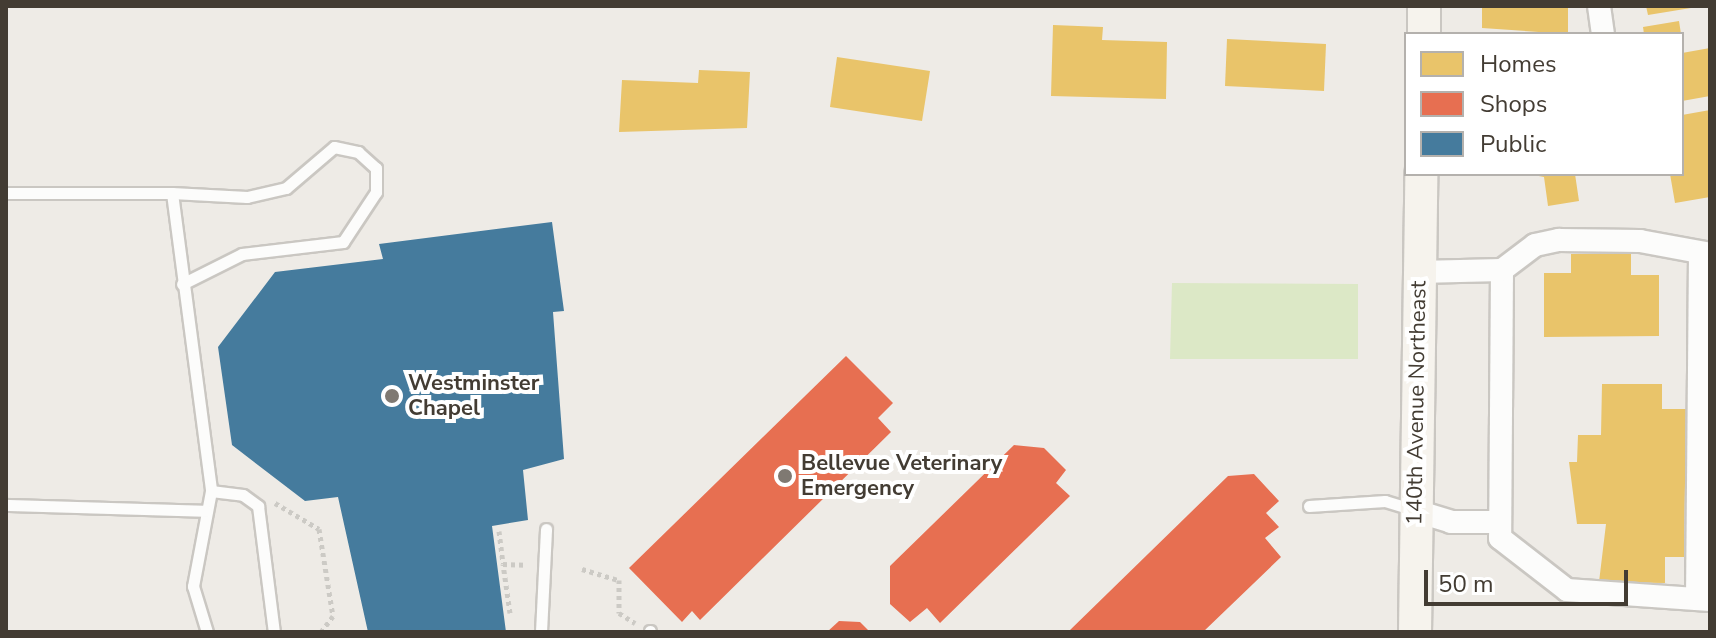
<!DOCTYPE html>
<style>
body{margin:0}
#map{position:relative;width:1716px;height:638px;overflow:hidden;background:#eeebe6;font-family:"Nunito Sans",sans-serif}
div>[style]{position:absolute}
.green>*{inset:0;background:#dce8c6}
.homes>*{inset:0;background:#e9c46a}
.shops>*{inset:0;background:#e76f51}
.public>*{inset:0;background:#457b9d}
.path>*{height:5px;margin-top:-2.5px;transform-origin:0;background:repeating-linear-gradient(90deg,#cccac5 0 4px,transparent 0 8px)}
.roads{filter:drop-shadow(2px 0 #cac7c2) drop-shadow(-2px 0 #cac7c2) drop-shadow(0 2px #cac7c2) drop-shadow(0 -2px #cac7c2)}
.lane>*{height:11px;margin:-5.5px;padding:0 5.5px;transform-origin:5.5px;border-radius:5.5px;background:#fcfcfb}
.street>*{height:22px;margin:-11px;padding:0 11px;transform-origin:11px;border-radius:11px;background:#fcfcfb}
.secondary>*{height:32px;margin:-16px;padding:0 16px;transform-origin:16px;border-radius:16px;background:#f6f3ed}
.dots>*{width:22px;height:22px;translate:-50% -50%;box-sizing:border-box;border:4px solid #fff;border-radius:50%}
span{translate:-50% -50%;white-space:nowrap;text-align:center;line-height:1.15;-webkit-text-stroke:8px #fff;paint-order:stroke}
.poi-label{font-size:22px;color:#433c33;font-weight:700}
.left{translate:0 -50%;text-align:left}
.street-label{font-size:22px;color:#433c33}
.frame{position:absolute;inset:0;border:8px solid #433c33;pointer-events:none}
.legend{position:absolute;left:1404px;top:32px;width:280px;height:144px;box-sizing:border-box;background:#fff;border:2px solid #b4b1ad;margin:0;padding:10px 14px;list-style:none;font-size:24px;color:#433c33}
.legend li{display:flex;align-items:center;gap:16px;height:40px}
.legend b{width:40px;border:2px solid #b4b1ad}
.scale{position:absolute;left:1424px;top:570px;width:204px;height:36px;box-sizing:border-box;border:4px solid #433c33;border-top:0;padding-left:10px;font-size:24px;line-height:28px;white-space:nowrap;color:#433c33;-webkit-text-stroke:6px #fff;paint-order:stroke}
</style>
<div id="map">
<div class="green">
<i style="clip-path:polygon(1172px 283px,1358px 284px,1358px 359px,1170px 359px)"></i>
</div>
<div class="homes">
<i style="clip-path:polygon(1482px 6px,1568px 6px,1568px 34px,1482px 28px)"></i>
<i style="clip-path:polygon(1646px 6px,1691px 6px,1691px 8px,1648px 15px)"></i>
<i style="clip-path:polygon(1679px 21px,1681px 34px,1644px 34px,1643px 27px)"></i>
<i style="clip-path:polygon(1053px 25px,1103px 27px,1102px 40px,1167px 42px,1166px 99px,1051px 96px)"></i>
<i style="clip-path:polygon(1227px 39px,1326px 44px,1324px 91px,1225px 86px)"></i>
<i style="clip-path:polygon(1710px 48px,1710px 96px,1682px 101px,1682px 53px)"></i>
<i style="clip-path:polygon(837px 57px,930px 71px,922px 121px,830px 107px)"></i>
<i style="clip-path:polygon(699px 70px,750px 72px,747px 128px,619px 132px,622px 80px,698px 83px)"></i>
<i style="clip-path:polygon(1710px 110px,1710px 197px,1675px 203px,1670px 174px,1682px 174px,1682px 115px)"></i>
<i style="clip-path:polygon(1528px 174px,1575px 174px,1579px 201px,1548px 206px,1544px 177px)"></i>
<i style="clip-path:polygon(1571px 254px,1631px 254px,1631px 275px,1659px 275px,1659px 336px,1544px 337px,1544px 273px,1571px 273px)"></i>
<i style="clip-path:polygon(1602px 384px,1662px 384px,1662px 409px,1686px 409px,1684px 557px,1665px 557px,1665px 583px,1599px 582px,1606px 524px,1577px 524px,1569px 462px,1577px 462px,1578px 435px,1601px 435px)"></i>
</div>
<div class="shops">
<i style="clip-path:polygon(846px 356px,893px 403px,878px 418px,891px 432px,700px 620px,692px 611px,682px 622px,629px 568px)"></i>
<i style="clip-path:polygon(1014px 445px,1044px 448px,1066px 470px,1056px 483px,1070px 496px,940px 623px,927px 608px,910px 622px,890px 604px,890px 566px)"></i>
<i style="clip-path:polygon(1254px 474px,1279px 501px,1266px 513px,1279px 527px,1265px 538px,1281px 557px,1203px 632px,1068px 632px,1228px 476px)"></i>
<i style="clip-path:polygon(839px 621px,860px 622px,870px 632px,827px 632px)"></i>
</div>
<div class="public">
<i style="clip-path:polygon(552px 222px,564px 311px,553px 312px,564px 459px,523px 470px,528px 520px,492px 526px,506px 632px,368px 632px,338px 497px,305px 501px,232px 445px,218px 347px,275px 272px,383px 259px,379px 244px)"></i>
</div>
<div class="path">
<i style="left:275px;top:503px;width:51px;rotate:30.6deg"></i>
<i style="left:319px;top:529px;width:88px;rotate:80.9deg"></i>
<i style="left:333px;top:616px;width:20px;rotate:127deg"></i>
<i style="left:499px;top:531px;width:33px;rotate:83deg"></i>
<i style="left:582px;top:569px;width:39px;rotate:17deg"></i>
<i style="left:619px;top:580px;width:33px;rotate:90deg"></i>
<i style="left:619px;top:613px;width:19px;rotate:32deg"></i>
<i style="left:510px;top:613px;width:49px;rotate:-98.1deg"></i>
<i style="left:503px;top:564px;width:23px;rotate:2deg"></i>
</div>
<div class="roads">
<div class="lane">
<i style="left:6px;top:193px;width:166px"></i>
<i style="left:172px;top:193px;width:301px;rotate:82.5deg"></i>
<i style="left:211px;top:491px;width:97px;rotate:100.7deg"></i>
<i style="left:193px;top:586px;width:48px;rotate:73.1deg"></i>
<i style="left:172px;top:193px;width:75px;rotate:3.1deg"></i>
<i style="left:247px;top:197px;width:40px;rotate:-13deg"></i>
<i style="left:286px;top:188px;width:63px;rotate:-40.5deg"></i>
<i style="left:334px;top:147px;width:25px;rotate:12deg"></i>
<i style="left:358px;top:152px;width:24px;rotate:42deg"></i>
<i style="left:376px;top:168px;width:24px;rotate:90deg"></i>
<i style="left:376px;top:192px;width:60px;rotate:123.4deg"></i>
<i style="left:343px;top:242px;width:102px;rotate:173.2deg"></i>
<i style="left:242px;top:254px;width:67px;rotate:153.4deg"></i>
<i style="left:211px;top:491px;width:32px;rotate:7deg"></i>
<i style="left:243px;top:495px;width:19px;rotate:36deg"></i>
<i style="left:258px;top:506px;width:127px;rotate:82.8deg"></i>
<i style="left:6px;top:505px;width:200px;rotate:1.7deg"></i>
<i style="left:1309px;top:506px;width:76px;rotate:-3.8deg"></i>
<i style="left:1385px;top:501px;width:30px;rotate:17deg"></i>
<i style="left:650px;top:631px;width:1px;rotate:90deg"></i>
<i style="left:541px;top:632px;width:103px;rotate:-87.2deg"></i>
</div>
<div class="street">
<i style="left:1599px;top:6px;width:28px;rotate:82deg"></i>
<i style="left:1502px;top:270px;width:268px;rotate:90.4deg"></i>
<i style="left:1500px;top:538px;width:85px;rotate:37.8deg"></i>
<i style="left:1567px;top:590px;width:143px;rotate:4deg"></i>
<i style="left:1418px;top:272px;width:84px;rotate:-1.4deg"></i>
<i style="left:1502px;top:270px;width:41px;rotate:-37.1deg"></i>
<i style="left:1535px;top:245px;width:25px;rotate:-12deg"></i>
<i style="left:1559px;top:240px;width:81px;rotate:0.7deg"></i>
<i style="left:1640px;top:241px;width:71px;rotate:10.5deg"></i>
<i style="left:1416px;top:511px;width:37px;rotate:17deg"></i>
<i style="left:1451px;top:522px;width:49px"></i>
<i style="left:1697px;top:599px;width:345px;rotate:-89.5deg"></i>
</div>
<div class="secondary">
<i style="left:1424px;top:34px;width:28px;rotate:-90deg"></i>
<i style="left:1415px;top:632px;width:458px;rotate:-89.2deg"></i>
</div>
</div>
<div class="dots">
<i style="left:392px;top:396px;background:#7f7972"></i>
<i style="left:785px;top:476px;background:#7f7972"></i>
</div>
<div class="poi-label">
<span class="left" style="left:408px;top:396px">Westminster<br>Chapel</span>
<span class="left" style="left:801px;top:476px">Bellevue Veterinary<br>Emergency</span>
</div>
<div class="street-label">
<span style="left:1417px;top:403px;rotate:-89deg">140th Avenue Northeast</span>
</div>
<div class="frame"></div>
<ul class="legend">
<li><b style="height:22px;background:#e9c46a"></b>Homes</li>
<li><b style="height:22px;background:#e76f51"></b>Shops</li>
<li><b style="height:22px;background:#457b9d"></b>Public</li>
</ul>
<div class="scale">50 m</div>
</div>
